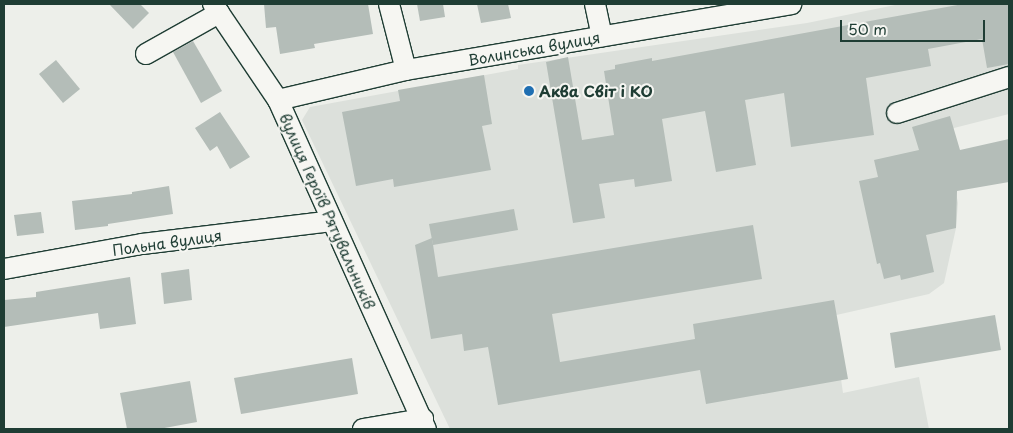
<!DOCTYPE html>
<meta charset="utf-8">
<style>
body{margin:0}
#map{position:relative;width:1013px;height:433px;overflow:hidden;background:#edefea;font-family:"Playpen Sans",sans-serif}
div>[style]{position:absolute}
.built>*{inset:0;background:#dce0db}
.building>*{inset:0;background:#b4bdb8}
.roads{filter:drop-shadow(1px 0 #1f3d34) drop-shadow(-1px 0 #1f3d34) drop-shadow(0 1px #1f3d34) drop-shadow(0 -1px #1f3d34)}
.minor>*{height:20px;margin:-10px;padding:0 10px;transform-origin:10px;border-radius:10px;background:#f6f6f2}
.dots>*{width:14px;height:14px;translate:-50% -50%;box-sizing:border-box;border:2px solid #f6f6f2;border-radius:50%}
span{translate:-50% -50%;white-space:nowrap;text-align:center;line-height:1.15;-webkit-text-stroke:4px #f6f6f2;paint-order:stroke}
.street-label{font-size:15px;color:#1f3d34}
.poi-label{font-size:15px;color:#1f3d34;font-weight:700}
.left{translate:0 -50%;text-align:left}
.frame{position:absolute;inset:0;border:5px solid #1f3d34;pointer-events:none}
.scale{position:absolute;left:840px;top:20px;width:145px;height:22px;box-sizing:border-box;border:2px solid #1f3d34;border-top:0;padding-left:6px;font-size:15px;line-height:18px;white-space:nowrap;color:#1f3d34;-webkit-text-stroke:4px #f6f6f2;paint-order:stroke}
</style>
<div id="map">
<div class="built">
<i style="clip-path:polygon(900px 4px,1009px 4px,1009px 114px,954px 128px,945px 136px,958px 203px,956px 228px,944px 283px,929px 294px,832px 316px,843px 393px,919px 377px,929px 429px,450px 429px,302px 120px,310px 107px,518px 69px,518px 65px,807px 23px)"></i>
</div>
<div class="building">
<i style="clip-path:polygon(109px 4px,140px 4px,149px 13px,133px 29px)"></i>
<i style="clip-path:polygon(264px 4px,368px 4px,373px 34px,314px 44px,315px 48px,280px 54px,276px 27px,266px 28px)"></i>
<i style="clip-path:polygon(417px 4px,443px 4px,445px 17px,420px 21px)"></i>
<i style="clip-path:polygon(477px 4px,508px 4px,511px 18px,481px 23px)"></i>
<i style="clip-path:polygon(963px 4px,1009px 4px,1009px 64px,987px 68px,982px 39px,928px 49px,931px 66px,866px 78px,874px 135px,791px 147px,784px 93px,745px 100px,756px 165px,716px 172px,705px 111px,662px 119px,672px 181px,635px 187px,634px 179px,599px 184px,605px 218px,573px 223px,546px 62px,568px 57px,582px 140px,614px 135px,604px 71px,615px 69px,615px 65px,652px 58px,652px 61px)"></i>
<i style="clip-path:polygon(193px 41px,222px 91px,201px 103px,173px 52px)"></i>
<i style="clip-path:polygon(56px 60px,80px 89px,63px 103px,39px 74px)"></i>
<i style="clip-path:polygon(484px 75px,492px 124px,482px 126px,491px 170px,394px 187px,393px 179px,356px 186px,342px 112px,400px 101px,398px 90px)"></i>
<i style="clip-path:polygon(220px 112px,250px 157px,230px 169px,217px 146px,210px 151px,195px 128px)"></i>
<i style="clip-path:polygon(950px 116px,960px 150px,1009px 139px,1009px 182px,957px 191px,956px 228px,926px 235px,934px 272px,901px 280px,900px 275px,884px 279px,880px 263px,877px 264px,859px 181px,878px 177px,874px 160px,919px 150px,912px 127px)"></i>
<i style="clip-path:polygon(169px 186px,173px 214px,108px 224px,108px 226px,75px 230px,72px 201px,132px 194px,132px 192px)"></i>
<i style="clip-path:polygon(514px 209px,518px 230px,433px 245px,429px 224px)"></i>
<i style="clip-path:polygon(41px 212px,44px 233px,17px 236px,14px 215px)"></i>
<i style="clip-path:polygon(753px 225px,762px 279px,552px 314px,560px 362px,695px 339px,693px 324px,834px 300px,848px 379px,706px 404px,700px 370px,498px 405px,488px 347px,464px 351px,462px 334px,431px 339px,415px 245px,432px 238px,438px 277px)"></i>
<i style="clip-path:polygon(189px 269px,192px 300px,164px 304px,161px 273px)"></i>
<i style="clip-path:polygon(130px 277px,136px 324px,100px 329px,98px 313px,4px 327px,4px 300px,36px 297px,36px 292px)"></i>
<i style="clip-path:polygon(995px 315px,1001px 350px,895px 368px,890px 333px)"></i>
<i style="clip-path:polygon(352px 358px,358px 394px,241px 414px,234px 378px)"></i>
<i style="clip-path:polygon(190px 381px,197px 422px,159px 429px,127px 429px,120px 393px)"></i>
</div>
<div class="roads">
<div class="minor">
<i style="left:213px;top:4px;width:116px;rotate:55.9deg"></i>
<i style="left:278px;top:100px;width:361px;rotate:65.8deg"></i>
<i style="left:389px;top:4px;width:68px;rotate:75.6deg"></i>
<i style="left:595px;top:4px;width:33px;rotate:78deg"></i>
<i style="left:146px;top:54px;width:84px;rotate:-29.3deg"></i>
<i style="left:278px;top:100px;width:131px;rotate:-13.2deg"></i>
<i style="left:406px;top:70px;width:391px;rotate:-9.7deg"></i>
<i style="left:897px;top:113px;width:118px;rotate:-17.8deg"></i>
<i style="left:4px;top:269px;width:140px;rotate:-10.3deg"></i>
<i style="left:142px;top:244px;width:191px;rotate:-6.9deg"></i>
<i style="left:363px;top:429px;width:61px;rotate:-9.5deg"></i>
</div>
</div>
<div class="dots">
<i style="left:529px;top:91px;background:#1f6fb2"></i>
</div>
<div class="street-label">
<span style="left:534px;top:48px;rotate:-10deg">Волинська вулиця</span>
<span style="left:328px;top:211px;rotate:66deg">вулиця Героїв Рятувальників</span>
<span style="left:167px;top:242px;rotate:-8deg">Польна вулиця</span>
</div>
<div class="poi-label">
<span class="left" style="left:539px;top:91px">Аква Світ і КО</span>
</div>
<div class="frame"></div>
<div class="scale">50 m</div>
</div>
